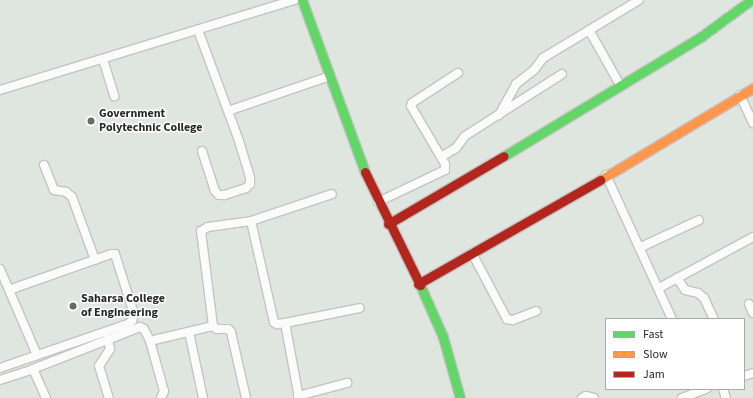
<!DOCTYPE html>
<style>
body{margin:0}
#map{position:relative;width:753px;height:398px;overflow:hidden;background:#dee6df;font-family:"Source Sans 3",sans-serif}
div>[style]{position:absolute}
.roads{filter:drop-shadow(1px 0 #c3c4c2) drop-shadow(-1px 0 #c3c4c2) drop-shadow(0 1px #c3c4c2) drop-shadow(0 -1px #c3c4c2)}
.street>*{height:8px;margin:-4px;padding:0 4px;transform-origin:4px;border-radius:4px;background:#fafbfa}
.fast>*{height:9px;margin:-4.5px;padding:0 4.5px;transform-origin:4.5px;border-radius:4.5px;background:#63d668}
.slow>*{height:9px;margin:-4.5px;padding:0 4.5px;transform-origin:4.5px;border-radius:4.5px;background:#ff974d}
.jam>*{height:9px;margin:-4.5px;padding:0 4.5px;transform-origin:4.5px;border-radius:4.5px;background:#b3261e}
.dots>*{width:11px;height:11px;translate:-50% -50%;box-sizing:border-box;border:2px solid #fff;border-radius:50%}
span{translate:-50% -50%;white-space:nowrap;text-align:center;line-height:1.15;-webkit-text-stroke:3px #fff;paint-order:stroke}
.poi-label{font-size:12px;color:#282828;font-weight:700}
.left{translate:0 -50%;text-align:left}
.legend{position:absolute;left:605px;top:318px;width:140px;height:72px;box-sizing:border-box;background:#fff;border:1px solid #a9a9a9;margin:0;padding:5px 7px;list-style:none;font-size:12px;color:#282828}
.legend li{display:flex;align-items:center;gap:8px;height:20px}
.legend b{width:20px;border:1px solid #a9a9a9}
</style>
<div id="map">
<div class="roads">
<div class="street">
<i style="left:198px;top:30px;width:118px;rotate:69.7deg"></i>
<i style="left:239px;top:141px;width:38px;rotate:73deg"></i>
<i style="left:250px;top:177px;width:7px;rotate:90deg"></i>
<i style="left:250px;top:184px;width:6px;rotate:135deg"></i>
<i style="left:246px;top:188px;width:23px;rotate:162deg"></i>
<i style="left:224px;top:195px;width:5px;rotate:180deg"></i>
<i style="left:219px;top:195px;width:6px;rotate:-135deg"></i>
<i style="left:215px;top:191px;width:42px;rotate:-108deg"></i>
<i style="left:589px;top:30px;width:63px;rotate:60.6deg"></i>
<i style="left:103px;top:59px;width:39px;rotate:73deg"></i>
<i style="left:0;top:90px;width:308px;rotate:-17deg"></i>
<i style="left:740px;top:95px;width:31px;rotate:65deg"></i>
<i style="left:228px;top:111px;width:108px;rotate:-18.9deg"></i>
<i style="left:499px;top:115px;width:35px;rotate:-61deg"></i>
<i style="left:516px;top:84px;width:23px;rotate:-38deg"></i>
<i style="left:534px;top:70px;width:15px;rotate:-53deg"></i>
<i style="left:543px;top:58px;width:112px;rotate:-31.1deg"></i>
<i style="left:441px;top:157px;width:17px;rotate:-31deg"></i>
<i style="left:456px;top:148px;width:15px;rotate:-53deg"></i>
<i style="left:465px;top:136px;width:115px;rotate:-32.6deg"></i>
<i style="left:44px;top:165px;width:27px;rotate:68deg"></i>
<i style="left:54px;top:190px;width:12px;rotate:9deg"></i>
<i style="left:66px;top:192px;width:8px;rotate:40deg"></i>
<i style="left:72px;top:197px;width:67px;rotate:69.9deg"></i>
<i style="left:606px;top:175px;width:158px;rotate:65.4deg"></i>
<i style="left:378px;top:202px;width:74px;rotate:-25.5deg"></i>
<i style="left:445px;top:170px;width:6px;rotate:-90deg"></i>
<i style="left:445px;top:164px;width:67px;rotate:-120.4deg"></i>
<i style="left:411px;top:106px;width:3px;rotate:-72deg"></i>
<i style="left:412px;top:103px;width:55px;rotate:-33.1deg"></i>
<i style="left:251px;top:221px;width:104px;rotate:77.2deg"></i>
<i style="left:274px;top:322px;width:4px;rotate:34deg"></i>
<i style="left:277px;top:324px;width:8px;rotate:-7deg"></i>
<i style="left:285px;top:323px;width:76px;rotate:79.4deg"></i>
<i style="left:639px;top:248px;width:66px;rotate:-25deg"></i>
<i style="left:472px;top:253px;width:75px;rotate:62.1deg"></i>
<i style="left:507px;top:319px;width:6px;rotate:9deg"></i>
<i style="left:513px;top:320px;width:25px;rotate:-21deg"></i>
<i style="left:0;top:269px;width:94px;rotate:66.7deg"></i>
<i style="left:677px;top:278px;width:14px;rotate:56deg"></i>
<i style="left:685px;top:290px;width:13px;rotate:13deg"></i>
<i style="left:698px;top:293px;width:8px;rotate:40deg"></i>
<i style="left:704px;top:298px;width:23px;rotate:65deg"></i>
<i style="left:659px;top:288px;width:107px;rotate:-28.5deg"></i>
<i style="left:749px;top:304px;width:10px;rotate:66deg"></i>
<i style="left:285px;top:323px;width:76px;rotate:-11.3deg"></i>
<i style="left:189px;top:332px;width:67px;rotate:78deg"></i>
<i style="left:108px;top:339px;width:10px;rotate:79deg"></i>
<i style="left:110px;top:349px;width:20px;rotate:123deg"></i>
<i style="left:99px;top:366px;width:34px;rotate:73deg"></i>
<i style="left:150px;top:341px;width:65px;rotate:-13.4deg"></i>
<i style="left:0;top:368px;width:135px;rotate:-19deg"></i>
<i style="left:128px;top:324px;width:5px;rotate:-37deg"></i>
<i style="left:132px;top:321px;width:7px;rotate:-74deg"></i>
<i style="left:134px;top:314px;width:63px;rotate:-107.6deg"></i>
<i style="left:115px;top:254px;width:4px;rotate:180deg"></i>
<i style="left:111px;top:254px;width:108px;rotate:160.6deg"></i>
<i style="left:33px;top:369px;width:32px;rotate:66deg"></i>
<i style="left:744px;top:376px;width:9px;rotate:-18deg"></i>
<i style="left:0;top:380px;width:35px;rotate:-18deg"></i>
<i style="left:33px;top:369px;width:115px;rotate:-21.4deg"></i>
<i style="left:140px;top:327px;width:4px;rotate:27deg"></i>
<i style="left:144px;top:329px;width:13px;rotate:63deg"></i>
<i style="left:150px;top:341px;width:52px;rotate:74.4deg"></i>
<i style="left:164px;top:391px;width:8px;rotate:113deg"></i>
<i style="left:723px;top:389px;width:9px;rotate:72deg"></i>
<i style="left:298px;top:396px;width:51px;rotate:-14.9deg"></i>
<i style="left:246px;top:398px;width:68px;rotate:-102.8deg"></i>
<i style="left:231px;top:332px;width:4px;rotate:-135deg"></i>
<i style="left:228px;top:329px;width:11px;rotate:180deg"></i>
<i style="left:217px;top:329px;width:5px;rotate:-143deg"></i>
<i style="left:213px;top:326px;width:96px;rotate:-97.2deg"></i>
<i style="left:201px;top:231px;width:8px;rotate:-30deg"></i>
<i style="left:208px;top:227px;width:43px;rotate:-7.9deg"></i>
<i style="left:251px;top:221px;width:85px;rotate:-18.4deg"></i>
<i style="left:582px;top:398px;width:4px;rotate:-27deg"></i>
<i style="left:586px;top:396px;width:8px;rotate:14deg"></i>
<i style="left:682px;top:398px;width:26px;rotate:-21deg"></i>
</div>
<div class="fast">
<i style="left:302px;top:0;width:183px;rotate:69.9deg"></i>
<i style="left:504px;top:156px;width:232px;rotate:-31.2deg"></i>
<i style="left:702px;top:36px;width:61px;rotate:-36.3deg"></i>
<i style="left:420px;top:285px;width:57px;rotate:66.1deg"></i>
<i style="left:443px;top:337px;width:63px;rotate:74.4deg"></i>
</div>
<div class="slow">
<i style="left:600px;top:180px;width:179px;rotate:-31deg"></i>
</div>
<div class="jam">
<i style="left:365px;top:172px;width:126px;rotate:64deg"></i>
<i style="left:388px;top:224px;width:134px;rotate:-30.4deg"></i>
<i style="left:418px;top:284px;width:210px;rotate:-29.7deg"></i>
</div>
</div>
<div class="dots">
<i style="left:91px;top:121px;background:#686a68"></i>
<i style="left:73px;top:306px;background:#686a68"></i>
</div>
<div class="poi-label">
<span class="left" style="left:99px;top:121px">Government<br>Polytechnic College</span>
<span class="left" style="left:81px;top:306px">Saharsa College<br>of Engineering</span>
</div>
<ul class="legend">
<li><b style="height:5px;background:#63d668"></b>Fast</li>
<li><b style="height:5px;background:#ff974d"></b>Slow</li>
<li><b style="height:5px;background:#b3261e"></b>Jam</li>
</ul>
</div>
